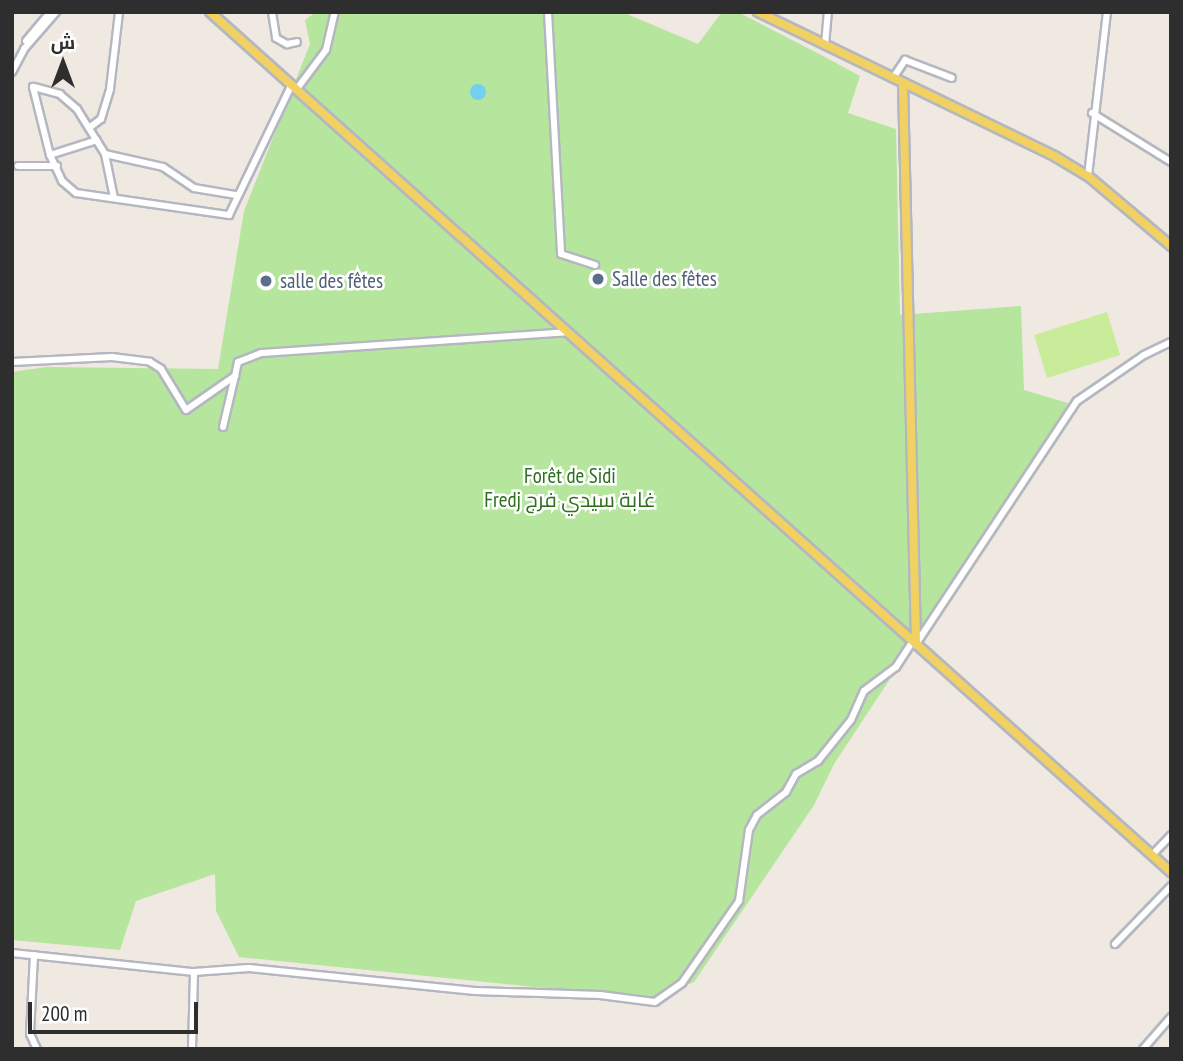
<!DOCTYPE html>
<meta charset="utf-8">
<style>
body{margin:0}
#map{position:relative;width:1183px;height:1061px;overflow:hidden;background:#efe9e1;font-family:"PT Sans Narrow",Cairo,sans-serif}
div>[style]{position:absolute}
.green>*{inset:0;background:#b6e59e}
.pitch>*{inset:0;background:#c9ec9a}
.water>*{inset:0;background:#75cff0}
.round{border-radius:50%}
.roads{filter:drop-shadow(2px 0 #b4b7c1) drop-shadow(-2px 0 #b4b7c1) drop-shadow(0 2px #b4b7c1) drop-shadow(0 -2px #b4b7c1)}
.minor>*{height:6px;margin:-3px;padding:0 3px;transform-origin:3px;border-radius:3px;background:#fff}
.major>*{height:8px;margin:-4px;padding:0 4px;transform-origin:4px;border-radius:4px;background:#f2d163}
.dots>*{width:19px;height:19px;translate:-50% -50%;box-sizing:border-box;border:4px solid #fff;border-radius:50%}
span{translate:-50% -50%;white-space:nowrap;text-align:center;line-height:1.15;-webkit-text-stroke:5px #fff;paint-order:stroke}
.service-label{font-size:21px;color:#4e5e75}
.left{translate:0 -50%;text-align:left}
.park-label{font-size:21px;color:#2c6e1b}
.frame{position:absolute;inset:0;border:14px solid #2e2e2e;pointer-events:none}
.north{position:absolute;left:28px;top:28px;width:70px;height:70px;-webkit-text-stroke:5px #fff;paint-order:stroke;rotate:0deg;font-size:19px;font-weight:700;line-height:28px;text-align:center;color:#2e2e2e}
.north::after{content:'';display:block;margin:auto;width:24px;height:32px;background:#2e2e2e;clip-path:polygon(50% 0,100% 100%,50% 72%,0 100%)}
.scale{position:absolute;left:28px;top:1002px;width:170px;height:32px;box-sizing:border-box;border:4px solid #2e2e2e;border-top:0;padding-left:9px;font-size:21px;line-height:24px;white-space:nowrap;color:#2e2e2e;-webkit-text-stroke:5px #fff;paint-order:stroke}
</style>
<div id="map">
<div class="green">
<i style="clip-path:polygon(316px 12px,622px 12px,698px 44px,722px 12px,738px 12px,825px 57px,860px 76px,848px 113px,896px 129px,900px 315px,1021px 306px,1024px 390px,1071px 404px,834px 764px,814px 805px,694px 982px,653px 999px,239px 957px,216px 911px,215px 874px,136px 901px,120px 950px,12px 940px,12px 372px,46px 367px,218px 369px,244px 211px,310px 44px,305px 20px)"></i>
</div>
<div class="pitch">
<i style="clip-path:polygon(1107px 312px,1120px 355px,1047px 378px,1034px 335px)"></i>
</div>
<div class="water">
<i class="round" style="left:470px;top:84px;width:16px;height:16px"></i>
</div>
<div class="roads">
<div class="minor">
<i style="left:272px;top:12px;width:26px;rotate:81deg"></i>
<i style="left:276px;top:38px;width:13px;rotate:29deg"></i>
<i style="left:287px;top:44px;width:10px;rotate:-11deg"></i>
<i style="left:548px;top:12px;width:242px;rotate:86.9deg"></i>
<i style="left:561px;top:254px;width:36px;rotate:18deg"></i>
<i style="left:26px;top:41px;width:38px;rotate:-50deg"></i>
<i style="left:825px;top:45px;width:33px;rotate:-85deg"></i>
<i style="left:12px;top:72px;width:26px;rotate:-62deg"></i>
<i style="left:24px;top:49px;width:49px;rotate:-49.1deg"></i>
<i style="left:893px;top:78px;width:22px;rotate:-56deg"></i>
<i style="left:905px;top:60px;width:50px;rotate:21deg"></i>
<i style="left:296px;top:90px;width:50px;rotate:-53.1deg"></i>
<i style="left:326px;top:50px;width:39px;rotate:-77deg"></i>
<i style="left:1092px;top:113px;width:93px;rotate:31.8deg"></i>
<i style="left:89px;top:128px;width:15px;rotate:-37deg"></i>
<i style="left:101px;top:119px;width:31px;rotate:-73deg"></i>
<i style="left:110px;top:89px;width:78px;rotate:-83.3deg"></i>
<i style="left:105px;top:154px;width:59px;rotate:12.6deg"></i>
<i style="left:163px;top:167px;width:37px;rotate:34deg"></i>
<i style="left:194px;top:188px;width:43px;rotate:9.5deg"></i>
<i style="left:50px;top:155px;width:49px;rotate:-17.7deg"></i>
<i style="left:18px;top:166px;width:39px"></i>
<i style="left:1088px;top:176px;width:165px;rotate:-83.4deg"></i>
<i style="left:114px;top:198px;width:45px;rotate:-101.6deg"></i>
<i style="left:105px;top:154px;width:53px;rotate:-121.9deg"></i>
<i style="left:77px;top:109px;width:23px;rotate:-139deg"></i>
<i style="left:60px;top:94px;width:28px;rotate:-165deg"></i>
<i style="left:33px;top:87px;width:70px;rotate:76deg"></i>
<i style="left:50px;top:155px;width:29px;rotate:65deg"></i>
<i style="left:62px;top:181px;width:18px;rotate:41deg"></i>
<i style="left:76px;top:193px;width:155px;rotate:8.2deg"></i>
<i style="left:229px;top:215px;width:143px;rotate:-64.3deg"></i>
<i style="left:12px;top:362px;width:100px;rotate:-2.9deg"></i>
<i style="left:112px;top:357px;width:38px;rotate:7deg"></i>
<i style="left:150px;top:362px;width:13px;rotate:32deg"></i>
<i style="left:161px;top:369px;width:48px;rotate:58.6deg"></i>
<i style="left:186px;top:410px;width:60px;rotate:-34.8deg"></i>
<i style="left:235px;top:376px;width:14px;rotate:-78deg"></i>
<i style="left:238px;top:362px;width:25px;rotate:-21deg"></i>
<i style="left:261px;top:353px;width:307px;rotate:-3.9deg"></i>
<i style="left:223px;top:427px;width:52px;rotate:-76.8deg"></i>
<i style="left:916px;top:644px;width:291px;rotate:-56.5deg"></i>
<i style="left:1077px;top:401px;width:81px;rotate:-34.5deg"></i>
<i style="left:1144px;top:355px;width:30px;rotate:-26deg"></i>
<i style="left:1152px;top:855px;width:28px;rotate:-46deg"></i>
<i style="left:1115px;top:944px;width:81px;rotate:-46deg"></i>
<i style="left:12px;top:953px;width:183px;rotate:6deg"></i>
<i style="left:194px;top:972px;width:55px;rotate:-4.2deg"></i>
<i style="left:249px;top:968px;width:227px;rotate:5.8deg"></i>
<i style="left:475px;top:991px;width:125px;rotate:1.8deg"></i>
<i style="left:600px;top:995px;width:55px;rotate:7.3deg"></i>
<i style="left:655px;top:1002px;width:33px;rotate:-35deg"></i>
<i style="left:682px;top:983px;width:100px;rotate:-55.2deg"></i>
<i style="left:739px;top:901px;width:72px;rotate:-82deg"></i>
<i style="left:749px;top:830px;width:17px;rotate:-62deg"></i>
<i style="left:757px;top:815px;width:37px;rotate:-38deg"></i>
<i style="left:786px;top:792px;width:21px;rotate:-61deg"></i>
<i style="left:796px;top:774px;width:26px;rotate:-31deg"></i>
<i style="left:818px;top:761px;width:53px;rotate:-51.2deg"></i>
<i style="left:851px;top:720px;width:32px;rotate:-66deg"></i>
<i style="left:864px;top:691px;width:40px;rotate:-37deg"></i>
<i style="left:896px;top:667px;width:27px;rotate:-57deg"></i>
<i style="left:34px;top:955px;width:79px;rotate:92.9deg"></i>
<i style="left:30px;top:1034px;width:17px;rotate:65deg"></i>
<i style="left:192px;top:1049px;width:77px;rotate:-88.5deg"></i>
<i style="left:1143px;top:1049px;width:43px;rotate:-48.8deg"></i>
</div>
<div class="major">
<i style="left:210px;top:12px;width:1290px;rotate:41.83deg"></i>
<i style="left:758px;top:12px;width:331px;rotate:25.9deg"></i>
<i style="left:1056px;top:157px;width:37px;rotate:31deg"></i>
<i style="left:1088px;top:176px;width:109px;rotate:40.1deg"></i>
<i style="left:903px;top:83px;width:561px;rotate:88.67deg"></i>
</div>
</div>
<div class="dots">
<i style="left:598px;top:279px;background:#5c6f8a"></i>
<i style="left:266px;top:281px;background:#5c6f8a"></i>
</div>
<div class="service-label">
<span class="left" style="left:612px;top:279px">Salle des fêtes</span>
<span class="left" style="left:280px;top:281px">salle des fêtes</span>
</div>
<div class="park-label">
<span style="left:570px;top:488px">Forêt de Sidi<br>Fredj غابة سيدي فرج</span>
</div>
<div class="frame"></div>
<div class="north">ش</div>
<div class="scale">200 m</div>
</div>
